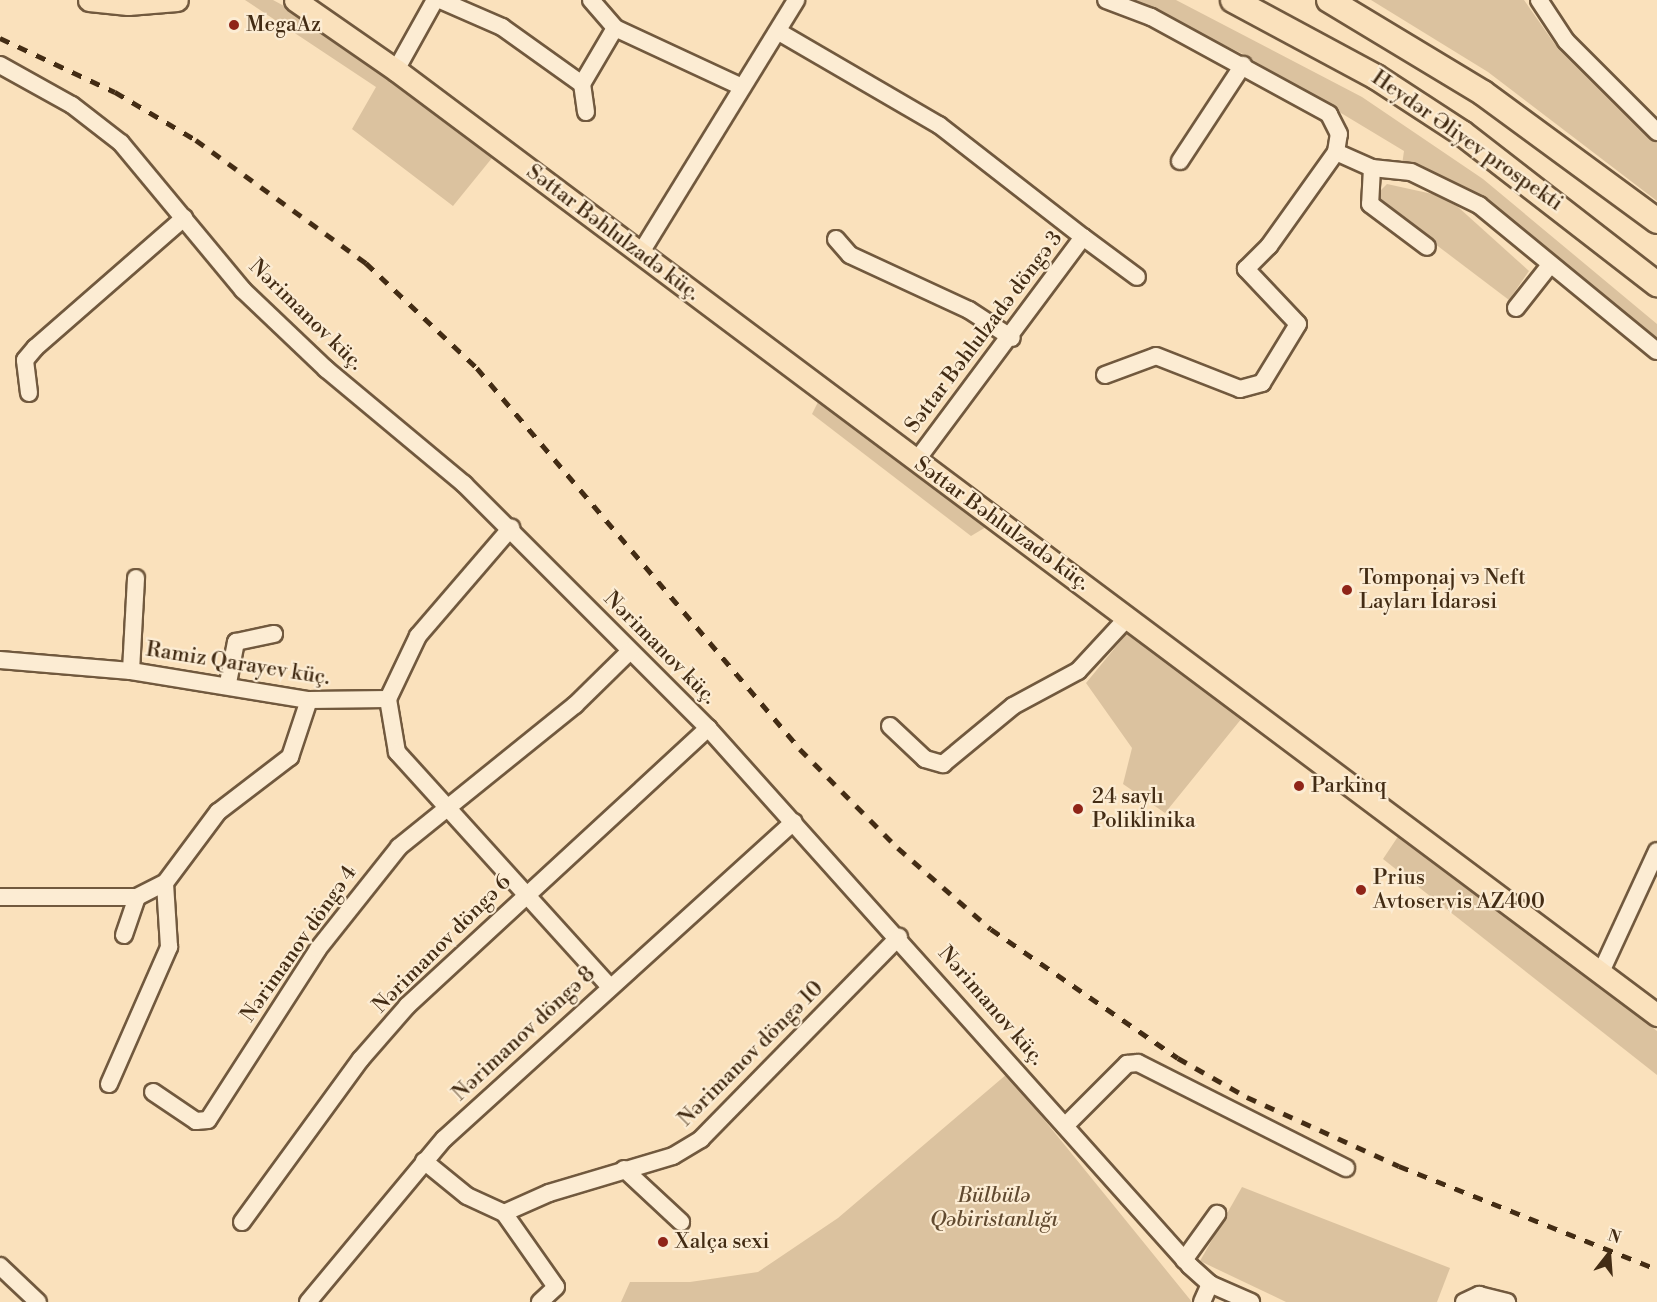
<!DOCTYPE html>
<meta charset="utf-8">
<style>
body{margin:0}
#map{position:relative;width:1657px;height:1302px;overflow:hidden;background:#fae1bc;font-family:"Libre Bodoni",serif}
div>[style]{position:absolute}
.green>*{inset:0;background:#dbc29f}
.roads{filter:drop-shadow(2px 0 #71593e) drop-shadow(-2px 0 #71593e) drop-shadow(0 2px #71593e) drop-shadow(0 -2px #71593e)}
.minor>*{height:16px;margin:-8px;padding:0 8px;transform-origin:8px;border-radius:8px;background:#fcecd3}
.major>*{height:21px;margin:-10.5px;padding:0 10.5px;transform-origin:10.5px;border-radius:10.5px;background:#fae1bc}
.highway>*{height:24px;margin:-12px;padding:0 12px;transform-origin:12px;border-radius:12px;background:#fae1bc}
.rail>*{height:4.5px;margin-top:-2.25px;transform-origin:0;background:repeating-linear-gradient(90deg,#432c14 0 10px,transparent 0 20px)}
.dots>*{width:16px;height:16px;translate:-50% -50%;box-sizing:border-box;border:3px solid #fcecd3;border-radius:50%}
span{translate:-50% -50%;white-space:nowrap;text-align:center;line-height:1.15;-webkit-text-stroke:4.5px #fcecd3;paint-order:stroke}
.poi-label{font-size:21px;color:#432c14}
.left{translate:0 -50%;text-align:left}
.street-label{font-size:21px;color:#432c14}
.park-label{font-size:21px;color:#614a30;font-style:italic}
.north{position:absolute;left:1579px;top:1224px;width:60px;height:60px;-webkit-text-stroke:4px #fcecd3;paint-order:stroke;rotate:17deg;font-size:16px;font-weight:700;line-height:24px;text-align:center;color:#432c14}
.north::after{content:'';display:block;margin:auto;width:21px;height:27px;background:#432c14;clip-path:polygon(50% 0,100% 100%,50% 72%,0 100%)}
</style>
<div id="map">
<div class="green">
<i style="clip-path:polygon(245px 0,273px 0,299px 14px,492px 158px,453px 206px,352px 129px,376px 87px)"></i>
<i style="clip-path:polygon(1129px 0,1176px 0,1362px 97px,1483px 179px,1657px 324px,1657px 342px,1558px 260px,1402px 165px,1404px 151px,1243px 54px)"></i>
<i style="clip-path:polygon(1371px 0,1524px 0,1554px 43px,1657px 139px,1657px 201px,1488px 72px)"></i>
<i style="clip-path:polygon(1387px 184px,1437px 195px,1458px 207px,1529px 271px,1509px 300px,1381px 203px,1378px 193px)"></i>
<i style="clip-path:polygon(820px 398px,986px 527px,971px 536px,812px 414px)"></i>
<i style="clip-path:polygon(1128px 632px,1242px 718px,1165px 813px,1123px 784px,1132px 748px,1086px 683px)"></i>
<i style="clip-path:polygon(1401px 832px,1657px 1031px,1657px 1075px,1383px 859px)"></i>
<i style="clip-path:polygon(1007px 1074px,1192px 1302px,621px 1302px,630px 1282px,690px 1282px,758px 1272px,838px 1218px)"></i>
<i style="clip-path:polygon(1242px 1187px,1450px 1268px,1437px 1302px,1286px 1302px,1200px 1261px)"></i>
</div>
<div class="roads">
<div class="minor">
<i style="left:440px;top:0;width:68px;rotate:23.5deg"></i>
<i style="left:502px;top:27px;width:98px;rotate:35.5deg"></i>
<i style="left:591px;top:0;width:37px;rotate:49deg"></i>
<i style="left:615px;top:28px;width:140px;rotate:24.9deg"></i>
<i style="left:1539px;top:0;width:49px;rotate:56.6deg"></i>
<i style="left:1566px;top:41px;width:129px;rotate:45deg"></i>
<i style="left:779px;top:32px;width:185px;rotate:30.2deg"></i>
<i style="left:939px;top:125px;width:182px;rotate:37.9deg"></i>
<i style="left:1083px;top:237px;width:279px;rotate:126.7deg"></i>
<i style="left:0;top:65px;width:82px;rotate:29.1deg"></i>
<i style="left:72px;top:105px;width:62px;rotate:37.8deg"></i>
<i style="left:121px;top:143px;width:191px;rotate:50.3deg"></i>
<i style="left:243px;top:290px;width:115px;rotate:43.6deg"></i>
<i style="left:326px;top:369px;width:180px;rotate:39.8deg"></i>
<i style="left:464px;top:484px;width:345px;rotate:45deg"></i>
<i style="left:708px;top:728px;width:722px;rotate:48.14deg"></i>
<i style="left:1190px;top:1266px;width:27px;rotate:42deg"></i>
<i style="left:1210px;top:1284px;width:45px;rotate:23.7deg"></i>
<i style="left:396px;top:70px;width:80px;rotate:-60.9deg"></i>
<i style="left:586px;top:112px;width:28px;rotate:-98deg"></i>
<i style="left:582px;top:84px;width:65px;rotate:-59.5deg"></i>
<i style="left:1336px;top:152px;width:39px;rotate:24deg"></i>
<i style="left:1372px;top:168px;width:39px;rotate:6deg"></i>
<i style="left:1411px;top:172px;width:76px;rotate:25.9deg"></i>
<i style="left:1479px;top:205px;width:230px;rotate:39.4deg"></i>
<i style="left:1180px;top:161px;width:115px;rotate:-56.7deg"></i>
<i style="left:1372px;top:168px;width:36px;rotate:93deg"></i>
<i style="left:1370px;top:204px;width:71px;rotate:37deg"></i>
<i style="left:1083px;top:237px;width:67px;rotate:36.5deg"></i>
<i style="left:836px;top:239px;width:21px;rotate:49deg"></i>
<i style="left:850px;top:255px;width:131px;rotate:24.8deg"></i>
<i style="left:969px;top:310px;width:51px;rotate:33.1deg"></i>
<i style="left:640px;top:254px;width:298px;rotate:-58.4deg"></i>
<i style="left:1516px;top:308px;width:55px;rotate:-51.7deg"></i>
<i style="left:1105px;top:375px;width:54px;rotate:-20.4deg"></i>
<i style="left:1156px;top:356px;width:90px;rotate:21.4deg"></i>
<i style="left:1240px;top:389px;width:23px;rotate:-15deg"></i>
<i style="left:1262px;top:383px;width:69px;rotate:-58.6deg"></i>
<i style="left:1298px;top:324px;width:76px;rotate:-133.4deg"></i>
<i style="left:1246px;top:269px;width:33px;rotate:-45deg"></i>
<i style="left:1269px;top:246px;width:115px;rotate:-54.5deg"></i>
<i style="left:1336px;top:152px;width:18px;rotate:-81deg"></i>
<i style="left:1339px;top:134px;width:22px;rotate:-117deg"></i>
<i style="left:1329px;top:114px;width:203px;rotate:-151.4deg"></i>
<i style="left:1151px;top:17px;width:48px;rotate:-159.3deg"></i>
<i style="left:29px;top:393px;width:33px;rotate:-97deg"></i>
<i style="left:25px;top:360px;width:16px;rotate:-50deg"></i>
<i style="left:35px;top:348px;width:198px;rotate:-41.1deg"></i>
<i style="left:0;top:660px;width:131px;rotate:4.8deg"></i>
<i style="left:131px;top:671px;width:180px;rotate:9.3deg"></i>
<i style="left:309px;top:700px;width:79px;rotate:-0.7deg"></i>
<i style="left:388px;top:699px;width:54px;rotate:80.4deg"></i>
<i style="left:397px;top:752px;width:316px;rotate:47.8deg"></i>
<i style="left:131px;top:671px;width:93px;rotate:-86.9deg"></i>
<i style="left:228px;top:683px;width:42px;rotate:-79deg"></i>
<i style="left:236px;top:642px;width:39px;rotate:-12deg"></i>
<i style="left:388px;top:699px;width:70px;rotate:-64.5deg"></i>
<i style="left:418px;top:636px;width:143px;rotate:-49.3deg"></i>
<i style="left:890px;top:726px;width:48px;rotate:43.3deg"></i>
<i style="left:925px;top:759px;width:19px;rotate:16deg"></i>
<i style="left:943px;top:764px;width:91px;rotate:-39.6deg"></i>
<i style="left:1013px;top:706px;width:74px;rotate:-28.3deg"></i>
<i style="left:1078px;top:671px;width:74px;rotate:-47.2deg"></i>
<i style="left:0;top:897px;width:137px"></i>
<i style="left:137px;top:897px;width:31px;rotate:-27deg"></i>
<i style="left:165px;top:883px;width:89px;rotate:-53.3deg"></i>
<i style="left:218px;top:812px;width:91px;rotate:-37.4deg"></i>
<i style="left:290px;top:757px;width:60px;rotate:-71.6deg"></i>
<i style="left:124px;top:935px;width:40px;rotate:-71.1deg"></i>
<i style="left:1601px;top:972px;width:133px;rotate:-65.2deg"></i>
<i style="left:109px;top:1084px;width:150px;rotate:-66.3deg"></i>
<i style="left:169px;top:947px;width:64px;rotate:-93.6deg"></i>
<i style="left:153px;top:1092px;width:52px;rotate:34deg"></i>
<i style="left:196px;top:1121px;width:12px;rotate:-5deg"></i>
<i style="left:208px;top:1120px;width:203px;rotate:-57.2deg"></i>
<i style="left:318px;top:949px;width:130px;rotate:-51.5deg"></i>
<i style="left:399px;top:847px;width:226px;rotate:-38.9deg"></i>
<i style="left:575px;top:705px;width:77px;rotate:-44.5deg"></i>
<i style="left:1065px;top:1126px;width:88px;rotate:-45deg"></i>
<i style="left:1127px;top:1064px;width:11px;rotate:-5deg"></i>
<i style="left:1138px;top:1063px;width:233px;rotate:26.8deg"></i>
<i style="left:424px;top:1161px;width:55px;rotate:39.1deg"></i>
<i style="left:467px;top:1196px;width:41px;rotate:24.7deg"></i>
<i style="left:504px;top:1213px;width:49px;rotate:-24deg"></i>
<i style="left:549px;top:1193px;width:129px;rotate:-16.6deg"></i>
<i style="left:673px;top:1156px;width:33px;rotate:-31deg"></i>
<i style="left:701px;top:1139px;width:283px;rotate:-45.6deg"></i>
<i style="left:624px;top:1169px;width:78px;rotate:42.9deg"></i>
<i style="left:504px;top:1213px;width:90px;rotate:54.9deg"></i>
<i style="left:556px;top:1287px;width:22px;rotate:137deg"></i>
<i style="left:242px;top:1222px;width:202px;rotate:-53.9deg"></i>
<i style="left:361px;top:1059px;width:70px;rotate:-49deg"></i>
<i style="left:407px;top:1006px;width:410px;rotate:-42.7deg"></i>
<i style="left:1184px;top:1260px;width:57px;rotate:-54.3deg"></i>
<i style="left:0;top:1266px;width:52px;rotate:43.5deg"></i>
<i style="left:308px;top:1302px;width:212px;rotate:-50.2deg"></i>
<i style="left:444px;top:1139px;width:472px;rotate:-42.2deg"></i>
<i style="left:1202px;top:1302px;width:20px;rotate:-66deg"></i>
<i style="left:1464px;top:1302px;width:17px;rotate:-25deg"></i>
<i style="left:1479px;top:1295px;width:29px;rotate:14deg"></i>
</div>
<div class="major">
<i style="left:89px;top:0;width:39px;rotate:6deg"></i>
<i style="left:128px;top:4px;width:49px;rotate:-4.7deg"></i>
<i style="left:295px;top:0;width:123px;rotate:34.7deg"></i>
<i style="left:396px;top:70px;width:1576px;rotate:36.85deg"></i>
</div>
<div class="highway">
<i style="left:1233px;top:0;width:162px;rotate:28.3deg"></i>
<i style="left:1376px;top:77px;width:103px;rotate:33.1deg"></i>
<i style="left:1462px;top:133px;width:247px;rotate:37.8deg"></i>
<i style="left:1329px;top:0;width:180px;rotate:31.1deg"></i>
<i style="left:1483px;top:93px;width:216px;rotate:36.3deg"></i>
</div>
</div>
<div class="rail">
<i style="left:0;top:38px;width:127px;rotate:25.2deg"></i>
<i style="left:115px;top:92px;width:94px;rotate:30.7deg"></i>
<i style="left:196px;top:140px;width:210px;rotate:35.9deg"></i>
<i style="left:366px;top:263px;width:153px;rotate:43.4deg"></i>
<i style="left:477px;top:368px;width:499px;rotate:49.7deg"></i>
<i style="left:800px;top:749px;width:139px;rotate:45.3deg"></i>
<i style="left:898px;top:848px;width:123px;rotate:41.1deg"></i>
<i style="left:991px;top:929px;width:227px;rotate:34.6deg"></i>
<i style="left:1178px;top:1058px;width:79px;rotate:29.5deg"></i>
<i style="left:1247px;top:1097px;width:167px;rotate:24.4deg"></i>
<i style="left:1399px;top:1166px;width:278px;rotate:21.8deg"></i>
</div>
<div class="dots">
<i style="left:234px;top:25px;background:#8f2418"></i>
<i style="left:1347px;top:590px;background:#8f2418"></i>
<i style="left:1299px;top:786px;background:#8f2418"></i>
<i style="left:1078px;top:809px;background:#8f2418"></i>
<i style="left:1361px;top:890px;background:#8f2418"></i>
<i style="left:663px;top:1242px;background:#8f2418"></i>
</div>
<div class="poi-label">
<span class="left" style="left:246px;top:25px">MegaAz</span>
<span class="left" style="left:1359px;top:590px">Tomponaj vэ Neft<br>Layları İdarəsi</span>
<span class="left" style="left:1311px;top:786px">Parkinq</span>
<span class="left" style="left:1092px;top:809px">24 saylı<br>Poliklinika</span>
<span class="left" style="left:1373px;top:890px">Prius<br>Avtoservis AZ400</span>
<span class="left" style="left:675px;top:1242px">Xalça sexi</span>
</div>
<div class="street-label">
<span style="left:1467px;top:141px;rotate:35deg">Heydər Əliyev prospekti</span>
<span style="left:613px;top:233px;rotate:37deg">Səttar Bəhlulzadə küç.</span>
<span style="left:306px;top:315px;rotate:44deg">Nərimanov küç.</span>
<span style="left:984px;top:332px;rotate:-53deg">Səttar Bəhlulzadə döngə 3</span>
<span style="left:1002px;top:524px;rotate:36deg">Səttar Bəhlulzadə küç.</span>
<span style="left:660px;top:648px;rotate:45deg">Nərimanov küç.</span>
<span style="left:238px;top:664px;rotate:9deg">Ramiz Qarayev küç.</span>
<span style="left:299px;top:944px;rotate:-55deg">Nərimanov döngə 4</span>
<span style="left:442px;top:944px;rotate:-45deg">Nərimanov döngə 6</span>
<span style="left:991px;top:1006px;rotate:49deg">Nərimanov küç.</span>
<span style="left:524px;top:1034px;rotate:-43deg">Nərimanov döngə 8</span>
<span style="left:751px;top:1054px;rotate:-45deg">Nərimanov döngə 10</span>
</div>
<div class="park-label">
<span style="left:994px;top:1208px">Bülbülə<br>Qəbiristanlığı</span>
</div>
<div class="north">N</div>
</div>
